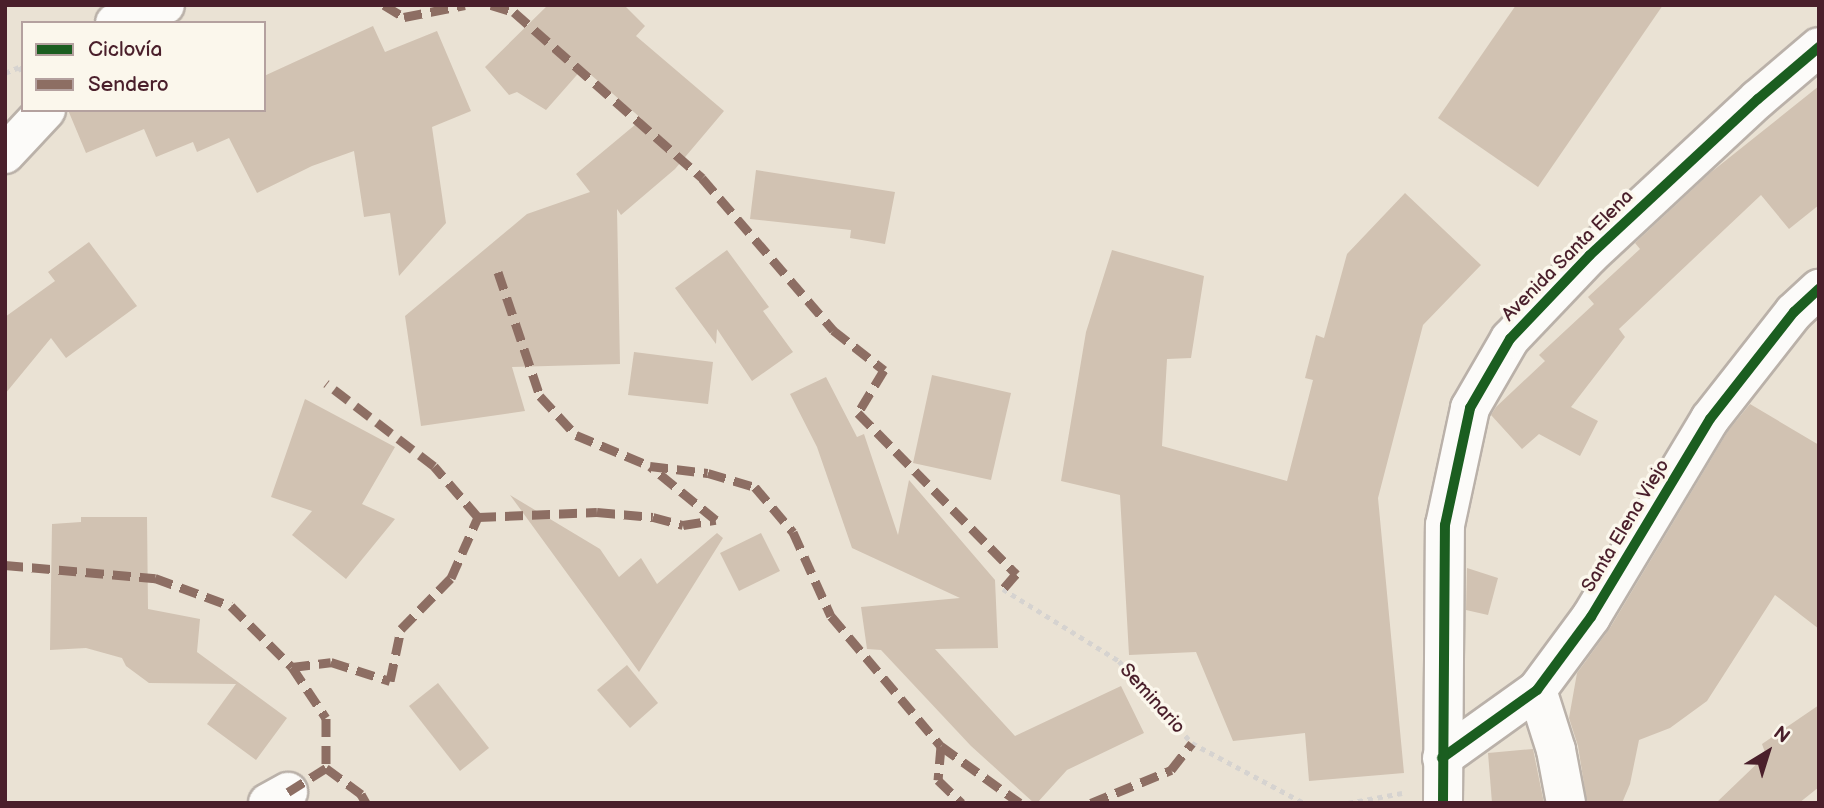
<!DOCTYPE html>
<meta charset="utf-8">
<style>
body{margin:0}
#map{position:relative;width:1824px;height:808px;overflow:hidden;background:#eae2d4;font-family:"Balsamiq Sans",sans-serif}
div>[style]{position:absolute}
.building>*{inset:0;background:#d1c2b2}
.path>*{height:4.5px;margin-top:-2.25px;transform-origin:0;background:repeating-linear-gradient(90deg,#d6d3d0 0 5px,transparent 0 10px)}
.roads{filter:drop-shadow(2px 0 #bab1a9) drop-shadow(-2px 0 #bab1a9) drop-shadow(0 2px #bab1a9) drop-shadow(0 -2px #bab1a9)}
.minor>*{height:38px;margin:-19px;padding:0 19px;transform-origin:19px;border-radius:19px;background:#fcfbf9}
.tertiary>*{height:38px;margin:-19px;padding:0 19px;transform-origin:19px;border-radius:19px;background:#fcfbf9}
.quiet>*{height:9px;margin-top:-4.5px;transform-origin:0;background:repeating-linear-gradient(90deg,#8d6e63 0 18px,transparent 0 27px)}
.cycleway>*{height:10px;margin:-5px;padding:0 5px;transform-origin:5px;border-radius:5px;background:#1b5e20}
span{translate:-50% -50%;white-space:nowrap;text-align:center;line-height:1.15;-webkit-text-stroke:7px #fbf7ec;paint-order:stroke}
.street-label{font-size:19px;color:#4a1f2b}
.frame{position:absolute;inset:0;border:7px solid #4a1f2b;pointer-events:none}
.legend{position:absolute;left:21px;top:21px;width:245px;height:91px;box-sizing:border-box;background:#fbf7ec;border:2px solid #b4a19f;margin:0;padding:9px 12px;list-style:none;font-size:21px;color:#4a1f2b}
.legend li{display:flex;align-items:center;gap:14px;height:35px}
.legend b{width:35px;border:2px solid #b4a19f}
.north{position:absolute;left:1733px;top:717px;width:70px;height:70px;-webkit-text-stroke:5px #fbf7ec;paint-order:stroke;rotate:38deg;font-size:19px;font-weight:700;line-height:28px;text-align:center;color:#4a1f2b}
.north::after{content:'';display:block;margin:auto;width:24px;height:32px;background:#4a1f2b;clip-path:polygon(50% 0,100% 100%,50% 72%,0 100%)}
</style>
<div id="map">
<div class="building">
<i style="clip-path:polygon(548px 5px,624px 5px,645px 26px,636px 36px,724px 111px,675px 169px,621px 215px,617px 209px,620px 364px,512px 367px,525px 411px,421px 426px,405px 316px,527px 214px,590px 192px,576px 174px,642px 119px,583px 68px,546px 110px,517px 92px,509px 95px,485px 67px)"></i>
<i style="clip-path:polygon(1516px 5px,1663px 5px,1538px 187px,1438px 118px)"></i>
<i style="clip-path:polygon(373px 26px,385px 52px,437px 31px,471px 111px,432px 127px,446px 223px,399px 276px,390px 213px,364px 217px,354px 151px,312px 166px,257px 193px,229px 138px,197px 152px,193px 142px,156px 157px,144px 129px,86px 153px,68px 110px,264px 110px,264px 76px)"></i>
<i style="clip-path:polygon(1819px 86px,1819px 205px,1789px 229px,1761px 195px,1619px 329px,1625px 337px,1571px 407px,1598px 421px,1580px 456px,1539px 434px,1522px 449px,1491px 415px,1496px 407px,1545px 361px,1539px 355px,1594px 304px,1588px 297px,1640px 249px,1635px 243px,1710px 173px)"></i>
<i style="clip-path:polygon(756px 170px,895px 192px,885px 244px,850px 238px,851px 230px,750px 219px)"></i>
<i style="clip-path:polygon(1405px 193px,1481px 265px,1423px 325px,1378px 498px,1404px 773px,1309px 781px,1305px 733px,1233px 741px,1196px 652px,1129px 655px,1120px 495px,1061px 481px,1086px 332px,1112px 250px,1204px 276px,1191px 358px,1167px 359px,1162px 446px,1287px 481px,1313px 380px,1305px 378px,1316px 335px,1324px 338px,1347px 254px)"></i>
<i style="clip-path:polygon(89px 242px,137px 306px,66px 358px,51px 338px,5px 394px,5px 317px,55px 281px,48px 272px)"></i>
<i style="clip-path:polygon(727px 250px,769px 307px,763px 311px,793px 352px,752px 381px,717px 329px,716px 344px,675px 288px)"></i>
<i style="clip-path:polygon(634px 352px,713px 362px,708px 404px,628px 395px)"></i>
<i style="clip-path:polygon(932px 375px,1011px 393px,991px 480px,913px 463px)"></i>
<i style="clip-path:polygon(826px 377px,857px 437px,864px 434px,898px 535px,909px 480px,995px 580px,998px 648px,935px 649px,1015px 736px,1121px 686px,1144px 733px,1067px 770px,1037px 803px,1034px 803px,971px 746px,881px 650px,867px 649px,861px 607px,960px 598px,852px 548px,817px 447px,790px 394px)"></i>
<i style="clip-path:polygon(305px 399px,395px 447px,362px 504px,395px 519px,346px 579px,292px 535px,312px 511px,271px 497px)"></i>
<i style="clip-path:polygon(1750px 404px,1819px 445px,1819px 629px,1775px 595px,1707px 701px,1670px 728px,1639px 740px,1630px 784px,1622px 803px,1587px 803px,1578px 746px,1569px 718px,1577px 673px,1610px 628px,1728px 431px)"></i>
<i style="clip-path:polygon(510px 495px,600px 549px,619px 577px,641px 558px,657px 584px,717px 533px,723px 538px,639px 672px)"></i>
<i style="clip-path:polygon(81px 517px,147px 517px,148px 609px,200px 619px,197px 652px,287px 718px,256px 760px,207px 724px,236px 684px,149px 683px,126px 666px,122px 658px,86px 648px,50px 650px,52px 524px,81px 522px)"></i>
<i style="clip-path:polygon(761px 533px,780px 571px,739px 591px,720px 553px)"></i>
<i style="clip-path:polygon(1467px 568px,1498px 578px,1488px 615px,1466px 610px)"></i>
<i style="clip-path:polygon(627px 665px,658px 703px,630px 728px,597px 690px)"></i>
<i style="clip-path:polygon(438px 683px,489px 748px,460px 771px,409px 706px)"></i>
<i style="clip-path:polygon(1819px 705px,1819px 787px,1799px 803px,1716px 803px,1766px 755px,1762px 744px)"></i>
<i style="clip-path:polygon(1533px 749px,1544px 803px,1492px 803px,1488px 753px)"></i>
</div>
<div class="path">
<i style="left:5px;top:73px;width:15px;rotate:-23deg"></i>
<i style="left:19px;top:67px;width:6px;rotate:51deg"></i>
<i style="left:1003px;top:589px;width:137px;rotate:31.8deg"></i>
<i style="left:1119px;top:661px;width:110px;rotate:48.3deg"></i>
<i style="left:1192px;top:743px;width:127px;rotate:28.2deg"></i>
<i style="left:1348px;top:803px;width:55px;rotate:-10.5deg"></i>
</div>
<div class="roads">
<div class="minor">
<i style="left:115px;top:23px;width:53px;rotate:-19.8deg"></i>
<i style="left:5px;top:154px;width:60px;rotate:-47deg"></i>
<i style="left:1537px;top:690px;width:63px;rotate:72.4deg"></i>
<i style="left:1556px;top:750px;width:54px;rotate:79.3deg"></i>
<i style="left:1442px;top:758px;width:117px;rotate:-35.6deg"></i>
<i style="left:1537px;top:690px;width:91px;rotate:-53.5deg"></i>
<i style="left:1591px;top:617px;width:231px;rotate:-59deg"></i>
<i style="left:1710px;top:419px;width:136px;rotate:-51.9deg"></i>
<i style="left:1794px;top:312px;width:34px;rotate:-43deg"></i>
<i style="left:268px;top:803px;width:23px;rotate:-29deg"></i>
</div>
<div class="tertiary">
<i style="left:1443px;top:803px;width:278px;rotate:-89.6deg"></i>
<i style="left:1445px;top:525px;width:120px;rotate:-77.9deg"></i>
<i style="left:1470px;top:408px;width:80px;rotate:-59.9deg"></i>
<i style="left:1510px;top:339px;width:116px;rotate:-46.4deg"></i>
<i style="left:1590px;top:255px;width:229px;rotate:-42.9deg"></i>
<i style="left:1758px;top:99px;width:80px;rotate:-40.4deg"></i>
</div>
</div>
<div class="quiet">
<i style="left:384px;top:5px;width:23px;rotate:31deg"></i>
<i style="left:404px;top:17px;width:62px;rotate:-11.1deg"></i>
<i style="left:491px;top:5px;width:24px;rotate:17deg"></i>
<i style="left:514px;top:12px;width:251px;rotate:41.4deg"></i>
<i style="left:702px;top:178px;width:201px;rotate:49.2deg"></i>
<i style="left:833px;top:330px;width:65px;rotate:38.1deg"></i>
<i style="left:884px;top:370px;width:50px;rotate:121.2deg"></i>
<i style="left:858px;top:413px;width:226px;rotate:45.5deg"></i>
<i style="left:1016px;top:574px;width:20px;rotate:131deg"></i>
<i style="left:498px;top:272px;width:131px;rotate:71.3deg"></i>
<i style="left:540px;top:396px;width:53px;rotate:47.3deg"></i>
<i style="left:576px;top:435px;width:80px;rotate:22.7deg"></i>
<i style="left:650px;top:466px;width:58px;rotate:6.9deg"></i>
<i style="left:708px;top:473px;width:49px;rotate:16.6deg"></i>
<i style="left:755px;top:487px;width:59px;rotate:49.8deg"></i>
<i style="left:793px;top:532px;width:92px;rotate:65.7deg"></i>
<i style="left:831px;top:616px;width:170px;rotate:49.8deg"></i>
<i style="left:941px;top:746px;width:34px;rotate:95deg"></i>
<i style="left:938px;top:780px;width:33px;rotate:44deg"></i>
<i style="left:478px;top:517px;width:119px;rotate:-2.4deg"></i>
<i style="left:597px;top:512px;width:56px;rotate:5.1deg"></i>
<i style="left:653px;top:517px;width:31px;rotate:15deg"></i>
<i style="left:683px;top:525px;width:33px;rotate:-9deg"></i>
<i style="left:716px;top:520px;width:85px;rotate:-140.7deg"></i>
<i style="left:5px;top:565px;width:151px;rotate:5deg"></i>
<i style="left:155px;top:578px;width:81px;rotate:20.2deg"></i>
<i style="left:231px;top:606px;width:86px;rotate:45deg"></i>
<i style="left:292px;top:667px;width:61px;rotate:56.3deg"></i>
<i style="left:326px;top:718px;width:50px;rotate:90deg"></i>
<i style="left:326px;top:768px;width:45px;rotate:147.7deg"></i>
<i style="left:292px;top:667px;width:39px;rotate:-7deg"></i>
<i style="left:331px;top:662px;width:62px;rotate:17.9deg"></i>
<i style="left:390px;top:681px;width:53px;rotate:-78.1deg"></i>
<i style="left:401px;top:629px;width:71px;rotate:-45.6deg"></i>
<i style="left:451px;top:578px;width:67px;rotate:-66.1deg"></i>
<i style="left:478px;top:517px;width:67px;rotate:-130.8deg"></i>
<i style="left:434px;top:466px;width:136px;rotate:-142.5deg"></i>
<i style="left:941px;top:746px;width:97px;rotate:35.8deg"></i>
<i style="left:326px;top:768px;width:44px;rotate:36.6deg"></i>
<i style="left:361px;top:794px;width:10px;rotate:61deg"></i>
<i style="left:1091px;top:803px;width:87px;rotate:-22.4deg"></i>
<i style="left:1171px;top:770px;width:34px;rotate:-52deg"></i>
</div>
<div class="cycleway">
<i style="left:1442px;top:758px;width:117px;rotate:-35.6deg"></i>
<i style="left:1537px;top:690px;width:91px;rotate:-53.5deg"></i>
<i style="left:1591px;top:617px;width:231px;rotate:-59deg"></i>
<i style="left:1710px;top:419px;width:136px;rotate:-51.9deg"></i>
<i style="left:1794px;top:312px;width:34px;rotate:-43deg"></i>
<i style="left:1443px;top:803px;width:278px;rotate:-89.6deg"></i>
<i style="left:1445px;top:525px;width:120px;rotate:-77.9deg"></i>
<i style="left:1470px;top:408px;width:80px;rotate:-59.9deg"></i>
<i style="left:1510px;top:339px;width:116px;rotate:-46.4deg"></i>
<i style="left:1590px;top:255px;width:229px;rotate:-42.9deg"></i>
<i style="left:1758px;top:99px;width:80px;rotate:-40.4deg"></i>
</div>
<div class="street-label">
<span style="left:1568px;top:256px;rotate:-45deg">Avenida Santa Elena</span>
<span style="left:1626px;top:526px;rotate:-59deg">Santa Elena Viejo</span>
<span style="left:1152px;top:699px;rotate:48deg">Seminario</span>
</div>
<div class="frame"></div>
<ul class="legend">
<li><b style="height:9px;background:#1b5e20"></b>Ciclovía</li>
<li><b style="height:9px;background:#8d6e63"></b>Sendero</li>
</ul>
<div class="north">N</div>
</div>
